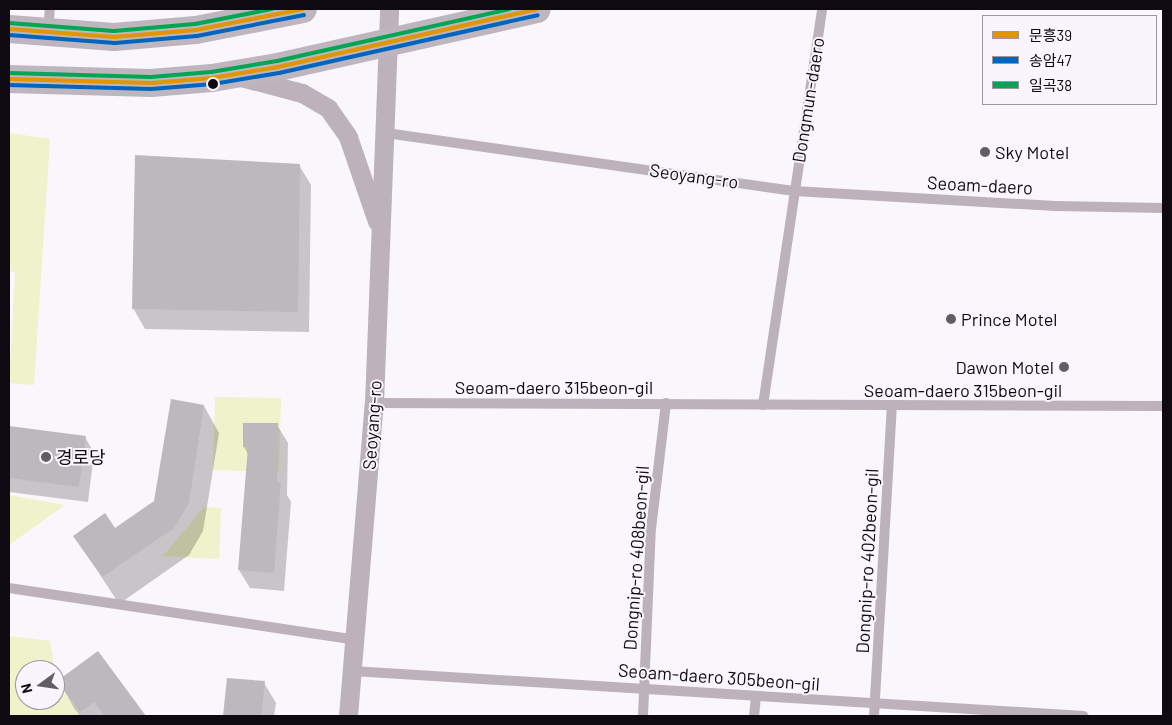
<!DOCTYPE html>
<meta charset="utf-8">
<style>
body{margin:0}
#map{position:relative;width:1172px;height:725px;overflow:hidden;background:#f9f7fb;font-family:Barlow,"Noto Sans KR",sans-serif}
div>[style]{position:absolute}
.green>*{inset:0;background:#eff2ca}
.shadow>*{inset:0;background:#0003}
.building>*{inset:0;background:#bcb9be}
.lane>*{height:10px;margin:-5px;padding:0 5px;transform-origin:5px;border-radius:5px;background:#bdb2bc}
.street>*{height:19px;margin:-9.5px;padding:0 9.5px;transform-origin:9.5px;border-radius:9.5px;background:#bdb2bc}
.primary>*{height:28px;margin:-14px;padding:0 14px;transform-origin:14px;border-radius:14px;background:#beb5bf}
.bus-1>*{height:4px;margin:-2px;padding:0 2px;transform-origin:2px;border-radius:2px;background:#e09602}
.bus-2>*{height:4px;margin:-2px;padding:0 2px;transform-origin:2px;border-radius:2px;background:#0065bd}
.bus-3>*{height:4px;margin:-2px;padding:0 2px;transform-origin:2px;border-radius:2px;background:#00a651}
.dots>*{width:14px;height:14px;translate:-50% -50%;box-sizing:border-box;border:2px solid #faf5fd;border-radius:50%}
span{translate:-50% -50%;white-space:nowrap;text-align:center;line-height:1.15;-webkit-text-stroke:4px #faf5fd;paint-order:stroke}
.street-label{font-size:18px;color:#0f0a11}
.poi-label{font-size:18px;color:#0f0a11}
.left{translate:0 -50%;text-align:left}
.right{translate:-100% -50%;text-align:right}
.frame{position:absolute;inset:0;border:10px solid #0f0a11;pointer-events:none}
.legend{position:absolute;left:982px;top:15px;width:175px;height:90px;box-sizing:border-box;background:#faf5fd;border:1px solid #9c979f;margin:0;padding:6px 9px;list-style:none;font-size:15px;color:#0f0a11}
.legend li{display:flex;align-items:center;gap:10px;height:25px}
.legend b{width:25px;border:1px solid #9c979f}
.north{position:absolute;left:15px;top:660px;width:50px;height:50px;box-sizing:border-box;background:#faf5fd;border:1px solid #9c979f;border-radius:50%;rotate:256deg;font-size:14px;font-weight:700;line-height:20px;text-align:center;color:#0f0a11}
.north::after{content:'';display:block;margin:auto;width:18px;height:22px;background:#615d63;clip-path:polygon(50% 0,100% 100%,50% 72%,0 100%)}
</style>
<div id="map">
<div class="green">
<i style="clip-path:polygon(9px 133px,50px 139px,34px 385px,9px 383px,15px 272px,9px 271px)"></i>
<i style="clip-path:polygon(215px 397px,281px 398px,279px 472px,213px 470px)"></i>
<i style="clip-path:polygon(9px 495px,65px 505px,9px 545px)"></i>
<i style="clip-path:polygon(204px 507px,221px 508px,219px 559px,163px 556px)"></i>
<i style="clip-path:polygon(evenodd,9px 636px,50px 641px,57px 681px,80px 716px,9px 716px,9px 636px,25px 670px,55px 670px,55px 700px,25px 700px,25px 670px)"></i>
</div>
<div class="shadow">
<i style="clip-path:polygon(299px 165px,311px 185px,309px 332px,145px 329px,133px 308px)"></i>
<i style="clip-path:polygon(204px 406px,219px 433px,203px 531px,189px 555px,119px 604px,75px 536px,114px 530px,155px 501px)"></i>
<i style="clip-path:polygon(277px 425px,288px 443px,287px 495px,291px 502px,284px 591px,250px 588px,239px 570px,248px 454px,244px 447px)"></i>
<i style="clip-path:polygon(9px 427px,85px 437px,94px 453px,88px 502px,9px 492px)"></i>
<i style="clip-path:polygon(98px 652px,145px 716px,80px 716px,74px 708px,59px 681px)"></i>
<i style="clip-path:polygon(228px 679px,264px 683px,276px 703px,274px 716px,225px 716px)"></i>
</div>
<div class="building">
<i style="clip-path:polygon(135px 155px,300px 164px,298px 312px,132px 309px)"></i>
<i style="clip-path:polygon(171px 399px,204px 405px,189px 503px,174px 528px,102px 577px,73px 536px,105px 513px,115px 528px,154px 501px)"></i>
<i style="clip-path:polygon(243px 423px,278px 423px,277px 482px,281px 482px,274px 573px,238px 570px,248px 447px,243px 447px)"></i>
<i style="clip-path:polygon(9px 426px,86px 436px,79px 487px,9px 478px)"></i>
<i style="clip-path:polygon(98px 651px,146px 716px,105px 716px,94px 702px,80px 712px,57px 681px)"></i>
<i style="clip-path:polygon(227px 678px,265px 681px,261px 716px,223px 716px)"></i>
</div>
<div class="lane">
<i style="left:48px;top:30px;width:21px;rotate:-85deg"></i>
<i style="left:386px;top:133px;width:412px;rotate:8.1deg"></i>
<i style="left:794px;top:191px;width:262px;rotate:3.3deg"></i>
<i style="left:1056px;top:206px;width:107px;rotate:1.1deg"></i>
<i style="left:374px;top:403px;width:789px;rotate:0.22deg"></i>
<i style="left:763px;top:405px;width:400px;rotate:-81.5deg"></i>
<i style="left:9px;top:588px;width:350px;rotate:8.5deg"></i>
<i style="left:352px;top:671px;width:733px;rotate:3.52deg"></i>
<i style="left:643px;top:716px;width:187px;rotate:-87.6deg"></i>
<i style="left:651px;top:529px;width:127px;rotate:-83.2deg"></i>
<i style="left:754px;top:716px;width:20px;rotate:-84deg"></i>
<i style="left:874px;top:716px;width:310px;rotate:-86.7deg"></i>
</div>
<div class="street">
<i style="left:241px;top:77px;width:63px;rotate:14.7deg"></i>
<i style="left:302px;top:93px;width:30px;rotate:30deg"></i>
<i style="left:328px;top:108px;width:35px;rotate:55deg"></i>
<i style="left:348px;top:137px;width:89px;rotate:71deg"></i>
<i style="left:348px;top:716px;width:314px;rotate:-85.3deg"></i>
<i style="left:374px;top:403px;width:394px;rotate:-87.8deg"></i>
</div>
<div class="primary">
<i style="left:9px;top:29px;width:105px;rotate:4.4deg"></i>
<i style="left:114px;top:37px;width:82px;rotate:-4.9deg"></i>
<i style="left:196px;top:30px;width:109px;rotate:-11.1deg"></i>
<i style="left:9px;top:79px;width:142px;rotate:1.6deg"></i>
<i style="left:151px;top:83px;width:61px;rotate:-4.7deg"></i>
<i style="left:212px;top:78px;width:67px;rotate:-9.5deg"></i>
<i style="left:278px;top:67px;width:265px;rotate:-12.6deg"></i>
</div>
<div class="bus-1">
<i style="left:9px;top:29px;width:105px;rotate:4.4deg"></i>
<i style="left:114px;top:37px;width:82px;rotate:-4.9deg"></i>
<i style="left:196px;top:30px;width:109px;rotate:-11.1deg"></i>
<i style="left:9px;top:79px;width:142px;rotate:1.6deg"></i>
<i style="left:151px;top:83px;width:61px;rotate:-4.7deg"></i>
<i style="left:212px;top:78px;width:67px;rotate:-9.5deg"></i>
<i style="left:278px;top:67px;width:265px;rotate:-12.6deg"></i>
</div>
<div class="bus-2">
<i style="left:9px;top:35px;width:106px;rotate:4.3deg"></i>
<i style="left:115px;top:43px;width:82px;rotate:-4.9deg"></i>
<i style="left:197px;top:36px;width:109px;rotate:-11.1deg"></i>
<i style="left:9px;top:85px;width:142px;rotate:1.6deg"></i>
<i style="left:151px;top:89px;width:62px;rotate:-4.6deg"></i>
<i style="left:213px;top:84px;width:67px;rotate:-9.5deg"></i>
<i style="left:279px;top:73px;width:265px;rotate:-12.6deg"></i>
</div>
<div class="bus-3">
<i style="left:9px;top:23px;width:105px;rotate:4.4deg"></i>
<i style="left:114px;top:31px;width:81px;rotate:-4.9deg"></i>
<i style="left:195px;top:24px;width:78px;rotate:-11deg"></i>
<i style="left:9px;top:73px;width:142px;rotate:1.6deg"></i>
<i style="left:151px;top:77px;width:60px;rotate:-4.8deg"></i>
<i style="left:211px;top:72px;width:67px;rotate:-9.5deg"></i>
<i style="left:277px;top:61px;width:239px;rotate:-12.6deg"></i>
</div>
<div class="dots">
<i style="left:213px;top:84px;background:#0f0a11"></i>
<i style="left:985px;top:152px;background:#615d63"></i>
<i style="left:951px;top:319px;background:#615d63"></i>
<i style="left:1064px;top:367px;background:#615d63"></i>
<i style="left:46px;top:457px;background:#615d63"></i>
</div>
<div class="street-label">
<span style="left:808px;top:100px;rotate:-81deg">Dongmun-daero</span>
<span style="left:694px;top:176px;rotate:8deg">Seoyang-ro</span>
<span style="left:980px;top:185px;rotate:3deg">Seoam-daero</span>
<span style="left:554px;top:387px">Seoam-daero 315beon-gil</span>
<span style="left:963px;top:390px">Seoam-daero 315beon-gil</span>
<span style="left:372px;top:425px;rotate:-86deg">Seoyang-ro</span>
<span style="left:636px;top:558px;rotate:-86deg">Dongnip-ro 408beon-gil</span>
<span style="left:867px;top:561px;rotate:-87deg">Dongnip-ro 402beon-gil</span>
<span style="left:719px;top:677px;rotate:4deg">Seoam-daero 305beon-gil</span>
</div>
<div class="poi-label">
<span class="left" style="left:995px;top:152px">Sky Motel</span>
<span class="left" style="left:961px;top:319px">Prince Motel</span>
<span class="right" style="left:1054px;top:367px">Dawon Motel</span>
<span class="left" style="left:56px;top:457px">경로당</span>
</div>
<div class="frame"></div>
<ul class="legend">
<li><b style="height:6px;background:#e09602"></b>문흥39</li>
<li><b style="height:6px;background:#0065bd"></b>송암47</li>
<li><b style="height:6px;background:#00a651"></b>일곡38</li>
</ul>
<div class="north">N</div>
</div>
